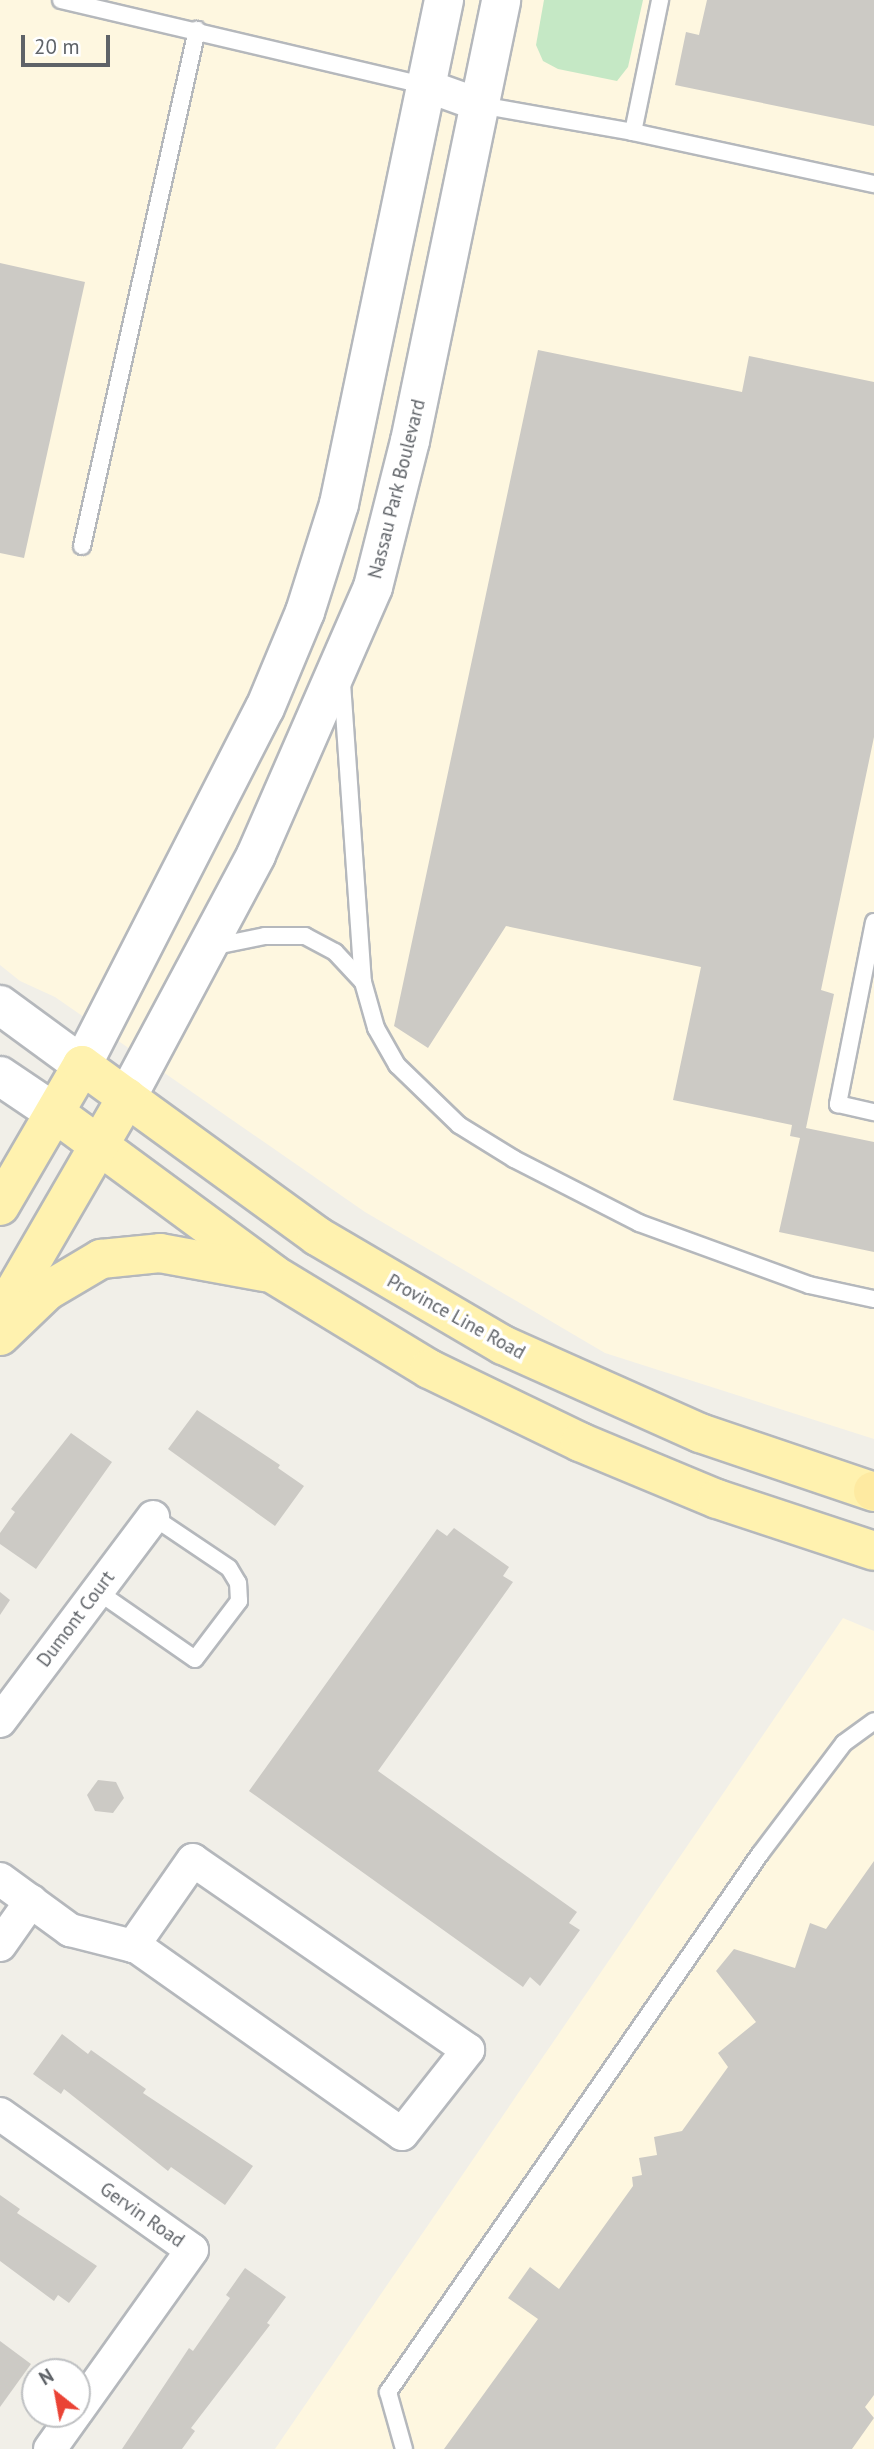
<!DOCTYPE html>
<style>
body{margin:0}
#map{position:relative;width:874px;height:2449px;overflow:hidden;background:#f1efe8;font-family:"PT Sans",sans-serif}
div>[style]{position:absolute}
.commercial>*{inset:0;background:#fef7e0}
.green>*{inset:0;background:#c5e8c5}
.building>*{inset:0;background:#cccac5}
.roads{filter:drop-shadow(2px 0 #b5b8bc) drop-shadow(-2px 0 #b5b8bc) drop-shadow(0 2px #b5b8bc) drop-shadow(0 -2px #b5b8bc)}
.service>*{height:16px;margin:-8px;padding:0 8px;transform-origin:8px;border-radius:8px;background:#fff}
.minor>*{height:32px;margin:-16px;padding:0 16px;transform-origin:16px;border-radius:16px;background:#fff}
.tertiary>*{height:38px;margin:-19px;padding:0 19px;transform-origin:19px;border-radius:19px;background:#fff}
.primary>*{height:38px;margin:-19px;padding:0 19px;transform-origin:19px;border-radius:19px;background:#fff2af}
.trunk>*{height:38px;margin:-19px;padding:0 19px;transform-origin:19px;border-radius:19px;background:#feeaa1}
span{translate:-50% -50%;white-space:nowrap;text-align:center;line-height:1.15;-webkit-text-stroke:7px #fff;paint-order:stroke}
.street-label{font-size:19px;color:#5f6368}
.north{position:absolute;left:21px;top:2358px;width:70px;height:70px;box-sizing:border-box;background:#fff;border:2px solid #bfc1c3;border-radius:50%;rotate:329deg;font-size:19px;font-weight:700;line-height:28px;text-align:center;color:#5f6368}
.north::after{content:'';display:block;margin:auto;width:24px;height:32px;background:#ea4335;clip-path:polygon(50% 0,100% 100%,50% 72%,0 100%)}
.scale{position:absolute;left:21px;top:35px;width:89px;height:32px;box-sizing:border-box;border:4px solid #5f6368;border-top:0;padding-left:9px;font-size:21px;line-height:24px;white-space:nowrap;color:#5f6368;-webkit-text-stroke:5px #fff;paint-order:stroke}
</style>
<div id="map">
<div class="commercial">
<i style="clip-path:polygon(0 0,874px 0,874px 1439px,605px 1353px,365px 1212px,55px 997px,20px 981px,0 965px)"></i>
<i style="clip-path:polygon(843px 1618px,874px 1631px,874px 2449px,275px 2449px)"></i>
</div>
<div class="green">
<i style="clip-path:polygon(544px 0,643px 0,628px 67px,617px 81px,558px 69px,543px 61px,536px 45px)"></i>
</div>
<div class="building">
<i style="clip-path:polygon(707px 0,874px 0,874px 126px,675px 85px,686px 32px,699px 35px)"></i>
<i style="clip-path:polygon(0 263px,85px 282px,24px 558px,0 553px)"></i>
<i style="clip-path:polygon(538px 350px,742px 392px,749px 356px,874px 382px,874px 737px,821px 990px,834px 994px,806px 1128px,874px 1142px,874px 1252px,779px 1232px,800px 1138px,790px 1136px,792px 1125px,673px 1100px,701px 967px,506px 926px,428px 1048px,394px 1026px)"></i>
<i style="clip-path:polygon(197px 1410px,280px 1465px,278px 1468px,304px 1486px,275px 1526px,168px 1449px)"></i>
<i style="clip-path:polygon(71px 1433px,112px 1462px,36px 1569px,0 1544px,0 1533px,15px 1512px,11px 1509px)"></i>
<i style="clip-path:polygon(454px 1528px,509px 1567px,503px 1576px,513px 1582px,378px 1771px,577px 1912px,569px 1923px,580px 1930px,540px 1986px,530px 1977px,523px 1987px,249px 1791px,437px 1529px,447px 1536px)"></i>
<i style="clip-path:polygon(0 1592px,10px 1600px,0 1615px)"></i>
<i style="clip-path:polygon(98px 1780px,116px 1782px,124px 1798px,113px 1813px,95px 1811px,87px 1795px)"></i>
<i style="clip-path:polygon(874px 1861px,874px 2395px,865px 2407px,874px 2418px,852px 2449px,444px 2449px,538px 2319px,508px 2298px,530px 2267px,559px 2289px,633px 2186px,632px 2177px,642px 2175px,639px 2158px,657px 2155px,654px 2137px,682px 2131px,728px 2067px,718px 2053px,756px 2022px,716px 1971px,734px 1949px,795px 1968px,810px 1923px,826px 1929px)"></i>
<i style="clip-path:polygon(62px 2034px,88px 2054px,91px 2050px,146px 2089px,143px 2093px,253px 2166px,225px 2205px,171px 2167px,168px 2171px,64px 2089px,61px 2094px,33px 2074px)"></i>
<i style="clip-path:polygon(0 2195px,20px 2209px,17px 2213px,97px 2266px,69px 2303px,58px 2295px,54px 2301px,0 2261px)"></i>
<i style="clip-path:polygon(245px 2268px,286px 2297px,267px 2323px,270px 2325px,191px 2428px,195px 2431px,182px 2449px,122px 2449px,189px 2348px,193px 2351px,230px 2298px,226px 2295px)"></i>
<i style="clip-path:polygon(0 2341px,31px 2364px,0 2407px)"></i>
</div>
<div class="roads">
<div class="service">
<i style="left:61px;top:0;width:376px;rotate:13.2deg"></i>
<i style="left:480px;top:105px;width:155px;rotate:10deg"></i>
<i style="left:633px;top:132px;width:247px;rotate:12.2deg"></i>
<i style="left:633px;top:132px;width:135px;rotate:-78.4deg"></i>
<i style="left:82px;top:546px;width:529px;rotate:-77.44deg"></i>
<i style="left:342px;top:683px;width:300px;rotate:86deg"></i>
<i style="left:363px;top:982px;width:48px;rotate:74.2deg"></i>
<i style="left:376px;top:1028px;width:43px;rotate:60.4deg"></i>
<i style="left:397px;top:1065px;width:86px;rotate:44.1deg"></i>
<i style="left:459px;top:1125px;width:65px;rotate:31.7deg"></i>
<i style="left:514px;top:1159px;width:140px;rotate:27.1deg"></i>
<i style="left:639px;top:1223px;width:181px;rotate:20deg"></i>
<i style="left:809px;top:1285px;width:66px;rotate:12.2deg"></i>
<i style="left:874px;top:922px;width:186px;rotate:101.2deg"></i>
<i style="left:838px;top:1104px;width:37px;rotate:13deg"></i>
<i style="left:211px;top:947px;width:55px;rotate:-11.5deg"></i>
<i style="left:265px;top:936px;width:40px"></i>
<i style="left:305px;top:936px;width:34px;rotate:28deg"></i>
<i style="left:335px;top:952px;width:41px;rotate:47deg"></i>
<i style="left:97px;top:1591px;width:119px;rotate:34.8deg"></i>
<i style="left:195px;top:1659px;width:73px;rotate:-52.8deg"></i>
<i style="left:239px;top:1601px;width:18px;rotate:-93deg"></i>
<i style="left:238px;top:1583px;width:17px;rotate:-121deg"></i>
<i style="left:229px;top:1568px;width:92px;rotate:-146.1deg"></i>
<i style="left:404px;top:2449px;width:59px;rotate:-105.7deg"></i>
<i style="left:388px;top:2392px;width:654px;rotate:-55.34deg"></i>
<i style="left:760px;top:1854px;width:139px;rotate:-52.9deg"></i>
<i style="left:844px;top:1743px;width:37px;rotate:-36deg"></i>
</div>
<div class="minor">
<i style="left:427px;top:86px;width:56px;rotate:19.7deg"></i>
<i style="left:0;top:1721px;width:255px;rotate:-53.1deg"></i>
<i style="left:0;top:1879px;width:87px;rotate:36.1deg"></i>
<i style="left:70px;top:1930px;width:65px;rotate:14.3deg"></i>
<i style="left:133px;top:1946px;width:4px;rotate:14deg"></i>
<i style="left:137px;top:1947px;width:324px;rotate:35.2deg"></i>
<i style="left:402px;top:2134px;width:107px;rotate:-51.8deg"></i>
<i style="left:468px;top:2050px;width:334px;rotate:-145.4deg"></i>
<i style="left:193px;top:1860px;width:105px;rotate:124.9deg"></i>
<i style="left:0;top:1945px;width:54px;rotate:-54.8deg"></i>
<i style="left:0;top:2114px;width:235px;rotate:35.3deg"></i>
<i style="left:192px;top:2250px;width:198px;rotate:125.5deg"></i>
<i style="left:50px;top:2449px;width:43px;rotate:-54.5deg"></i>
</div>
<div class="tertiary">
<i style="left:0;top:1005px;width:102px;rotate:36.2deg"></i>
<i style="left:82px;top:1065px;width:401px;rotate:-62.9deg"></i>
<i style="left:265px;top:708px;width:104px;rotate:-67.4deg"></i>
<i style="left:305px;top:612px;width:113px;rotate:-72.5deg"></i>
<i style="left:339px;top:504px;width:515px;rotate:-78.23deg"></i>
<i style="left:0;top:1076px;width:66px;rotate:33.9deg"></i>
<i style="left:127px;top:1097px;width:274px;rotate:-61.9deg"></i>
<i style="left:256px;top:855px;width:292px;rotate:-66.4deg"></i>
<i style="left:373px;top:587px;width:151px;rotate:-75.8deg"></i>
<i style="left:410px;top:441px;width:450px;rotate:-78.3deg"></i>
</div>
<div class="primary">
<i style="left:55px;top:1113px;width:271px;rotate:36.4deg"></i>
<i style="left:273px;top:1274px;width:183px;rotate:31.3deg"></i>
<i style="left:429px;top:1369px;width:168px;rotate:25.8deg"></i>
<i style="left:580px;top:1442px;width:148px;rotate:22.6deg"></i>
<i style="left:717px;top:1499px;width:165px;rotate:18.3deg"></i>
<i style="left:0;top:1206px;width:163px;rotate:-59.8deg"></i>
<i style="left:82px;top:1065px;width:291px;rotate:36deg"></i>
<i style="left:317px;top:1236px;width:216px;rotate:30.4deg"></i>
<i style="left:503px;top:1345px;width:216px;rotate:24.1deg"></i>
<i style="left:700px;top:1433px;width:184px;rotate:18.7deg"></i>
<i style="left:0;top:1316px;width:253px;rotate:-59.9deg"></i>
<i style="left:0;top:1336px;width:65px;rotate:-43.8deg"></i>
<i style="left:47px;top:1291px;width:63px;rotate:-30.7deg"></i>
<i style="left:101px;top:1259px;width:59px;rotate:-5.8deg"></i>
<i style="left:160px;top:1253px;width:106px;rotate:10.4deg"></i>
</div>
<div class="trunk">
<i style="left:873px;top:1491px;width:1px"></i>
</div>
</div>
<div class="street-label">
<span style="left:397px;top:489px;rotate:-76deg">Nassau Park Boulevard</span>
<span style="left:456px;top:1317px;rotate:29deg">Province Line Road</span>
<span style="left:76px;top:1619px;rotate:-53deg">Dumont Court</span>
<span style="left:142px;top:2215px;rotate:35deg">Gervin Road</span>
</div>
<div class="north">N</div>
<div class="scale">20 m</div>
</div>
